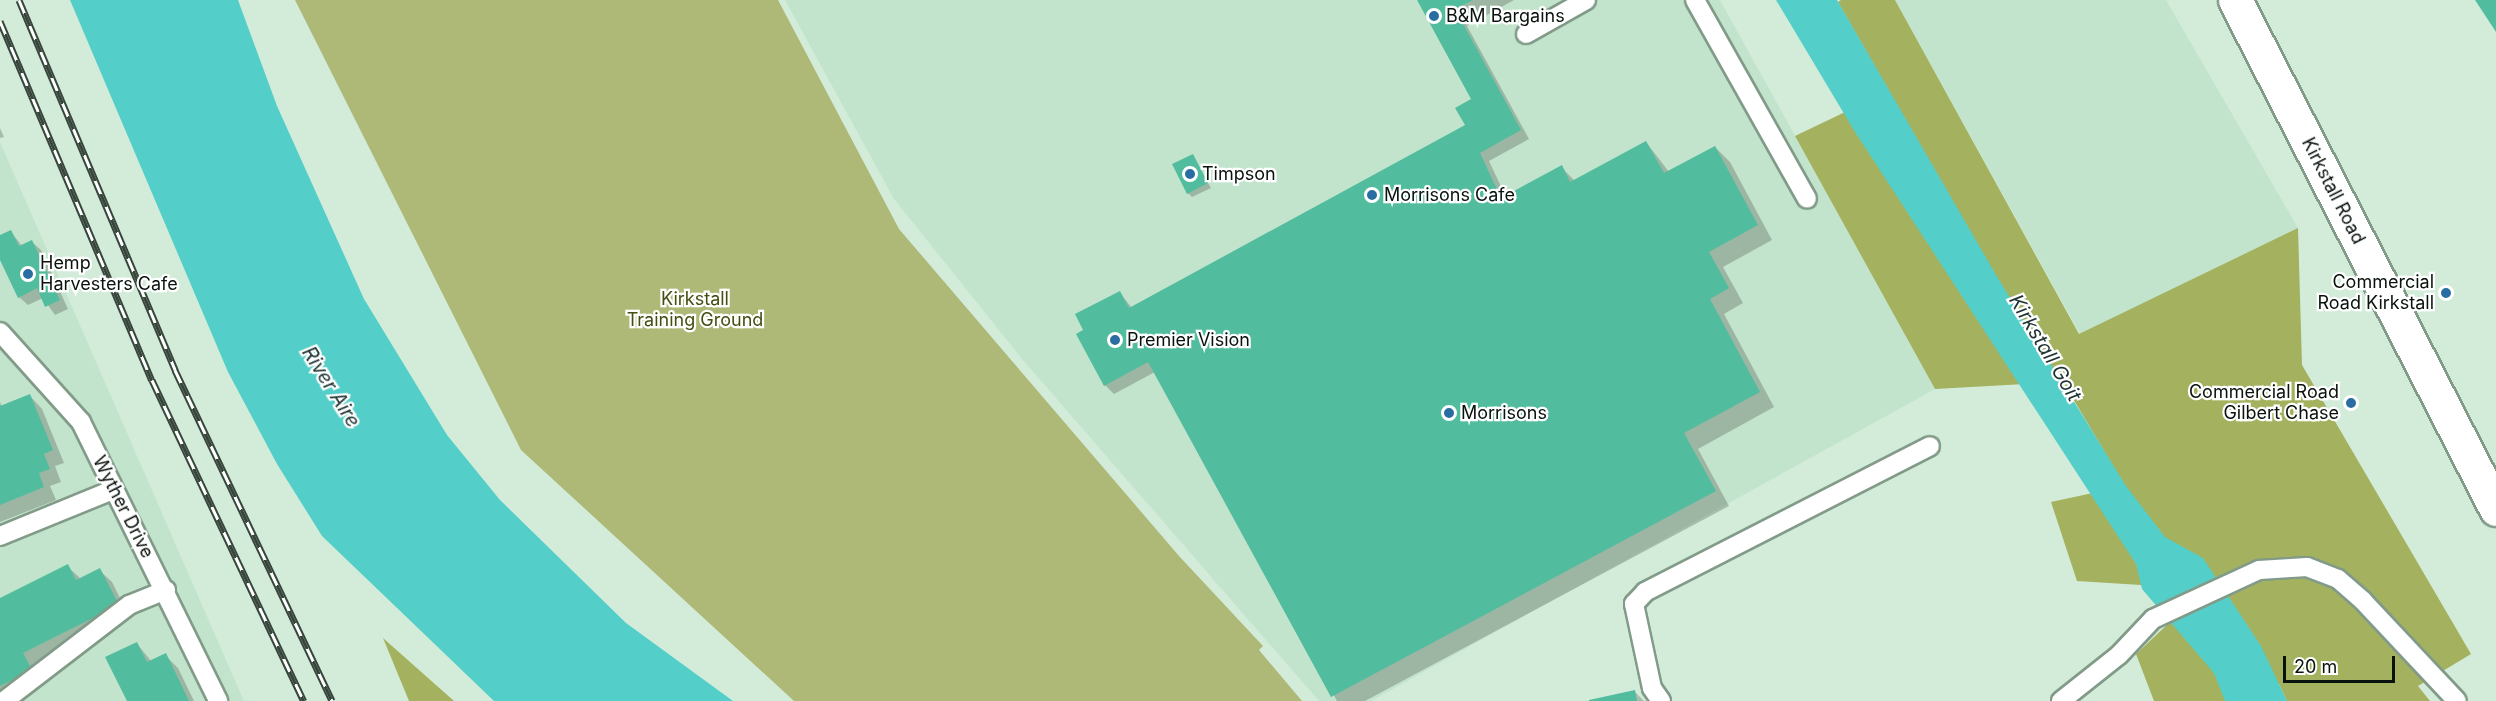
<!DOCTYPE html>
<style>
body{margin:0}
#map{position:relative;width:2496px;height:701px;overflow:hidden;background:#d2ecd9;font-family:Inter,sans-serif}
div>[style]{position:absolute}
.built>*{inset:0;background:#c3e4cc}
.green>*{inset:0;background:#aeb978}
.forest>*{inset:0;background:#a4b15f}
.water>*{inset:0;background:#54cec8}
.shadow>*{inset:0;background:#0003}
.building>*{inset:0;background:#52bc9e}
.roads{filter:drop-shadow(2px 0 #829b89) drop-shadow(-2px 0 #829b89) drop-shadow(0 2px #829b89) drop-shadow(0 -2px #829b89)}
.service>*{height:18px;margin:-9px;padding:0 9px;transform-origin:9px;border-radius:9px;background:#fff}
.primary>*{height:33px;margin:-16.5px;padding:0 16.5px;transform-origin:16.5px;border-radius:16.5px;background:#fff}
.rail>*{height:7px;margin-top:-3.5px;transform-origin:0;background:repeating-linear-gradient(90deg,#fff 0 14px,#38453c 0 28px);box-sizing:border-box;border-block:2px solid #38453c}
.dots>*{width:16px;height:16px;translate:-50% -50%;box-sizing:border-box;border:3px solid #fff;border-radius:50%}
span{translate:-50% -50%;white-space:nowrap;text-align:center;line-height:1.15;-webkit-text-stroke:4.5px #fff;paint-order:stroke}
.poi-label{font-size:18px;color:#09120c}
.left{translate:0 -50%;text-align:left}
.right{translate:-100% -50%;text-align:right}
.street-label{font-size:18px;color:#09120c}
.park-label{font-size:18px;color:#454d0f}
.water-label{font-size:20px;color:#1f3533;font-style:italic}
.scale{position:absolute;left:2283px;top:656px;width:112px;height:27px;box-sizing:border-box;border:3px solid #09120c;border-top:0;padding-left:8px;font-size:18px;line-height:21px;white-space:nowrap;color:#09120c;-webkit-text-stroke:4px #fff;paint-order:stroke}
</style>
<div id="map">
<div class="built">
<i style="clip-path:polygon(785px 0,1720px 0,1935px 389px,1371px 701px,1319px 701px,1022px 359px,894px 199px)"></i>
<i style="clip-path:polygon(1895px 0,2166px 0,2298px 228px,2080px 334px)"></i>
<i style="clip-path:polygon(0 142px,244px 701px,0 701px)"></i>
</div>
<div class="green">
<i style="clip-path:polygon(295px 0,778px 0,899px 229px,1179px 556px,1263px 646px,1259px 650px,1302px 701px,794px 701px,521px 450px)"></i>
</div>
<div class="forest">
<i style="clip-path:polygon(1841px 0,1895px 0,2079px 334px,2298px 228px,2302px 365px,2471px 654px,2418px 686px,2430px 701px,2287px 701px,2279px 684px,2248px 701px,2154px 701px,2136px 654px,2170px 622px,2141px 585px,2077px 581px,2051px 502px,2125px 486px,2063px 382px,1935px 389px,1795px 136px,1889px 91px,1838px 2px)"></i>
<i style="clip-path:polygon(383px 638px,454px 701px,409px 701px)"></i>
</div>
<div class="water">
<i style="clip-path:polygon(70px 0,238px 0,277px 106px,364px 299px,447px 435px,500px 500px,626px 623px,733px 701px,494px 701px,322px 536px,277px 464px,228px 372px)"></i>
<i style="clip-path:polygon(1776px 0,1837px 0,1996px 275px,2126px 486px,2165px 537px,2203px 558px,2261px 646px,2287px 701px,2225px 701px,2214px 673px,2142px 589px,2136px 564px,1855px 132px)"></i>
</div>
<div class="shadow">
<i style="clip-path:polygon(1419px 0,1514px 0,1467px 26px,1529px 139px,1489px 161px,1506px 197px,1561px 167px,1575px 181px,1646px 142px,1669px 172px,1715px 147px,1730px 162px,1772px 240px,1723px 267px,1743px 303px,1724px 314px,1774px 407px,1698px 449px,1729px 506px,1365px 701px,1337px 701px,1155px 372px,1114px 394px,1105px 385px,1085px 330px,1119px 292px,1132px 308px,1469px 131px,1473px 100px)"></i>
<i style="clip-path:polygon(0 128px,4px 137px,0 138px)"></i>
<i style="clip-path:polygon(1192px 156px,1211px 188px,1192px 197px,1188px 193px)"></i>
<i style="clip-path:polygon(11px 232px,22px 246px,32px 242px,41px 250px,68px 309px,55px 315px,43px 298px,28px 305px,19px 297px,0 257px,0 237px)"></i>
<i style="clip-path:polygon(30px 396px,42px 409px,64px 463px,55px 466px,61px 482px,50px 486px,56px 500px,0 522px,0 402px,2px 407px)"></i>
<i style="clip-path:polygon(67px 566px,81px 579px,99px 570px,112px 582px,130px 618px,35px 666px,43px 682px,0 701px,0 600px)"></i>
<i style="clip-path:polygon(137px 644px,152px 662px,165px 655px,178px 668px,194px 701px,129px 701px)"></i>
<i style="clip-path:polygon(1634px 691px,1644px 701px,1591px 701px)"></i>
</div>
<div class="building">
<i style="clip-path:polygon(1417px 0,1473px 0,1455px 9px,1521px 130px,1480px 153px,1501px 198px,1562px 165px,1570px 182px,1646px 141px,1664px 173px,1715px 146px,1758px 225px,1709px 252px,1729px 288px,1710px 299px,1760px 392px,1684px 433px,1716px 491px,1331px 697px,1148px 362px,1104px 386px,1076px 334px,1083px 330px,1075px 314px,1120px 291px,1129px 308px,1465px 125px,1455px 108px,1471px 99px)"></i>
<i style="clip-path:polygon(2475px 0,2496px 0,2496px 32px)"></i>
<i style="clip-path:polygon(1193px 154px,1208px 183px,1187px 194px,1172px 164px)"></i>
<i style="clip-path:polygon(11px 230px,19px 246px,32px 240px,60px 300px,45px 307px,37px 288px,18px 298px,0 260px,0 235px)"></i>
<i style="clip-path:polygon(30px 394px,53px 450px,44px 454px,50px 469px,39px 473px,44px 487px,0 505px,0 406px)"></i>
<i style="clip-path:polygon(68px 564px,76px 580px,100px 568px,119px 605px,23px 653px,32px 670px,0 686px,0 598px)"></i>
<i style="clip-path:polygon(137px 642px,147px 662px,166px 653px,189px 701px,127px 701px,105px 657px)"></i>
<i style="clip-path:polygon(1635px 690px,1637px 701px,1589px 701px,1589px 700px)"></i>
</div>
<div class="roads">
<div class="service">
<i style="left:1695px;top:0;width:228px;rotate:60.6deg"></i>
<i style="left:1526px;top:34px;width:69px;rotate:-29.5deg"></i>
<i style="left:0;top:332px;width:121px;rotate:48deg"></i>
<i style="left:81px;top:422px;width:311px;rotate:63.8deg"></i>
<i style="left:0;top:536px;width:122px;rotate:-22.2deg"></i>
<i style="left:4px;top:701px;width:158px;rotate:-37.5deg"></i>
<i style="left:129px;top:605px;width:40px;rotate:-22deg"></i>
<i style="left:1661px;top:701px;width:16px;rotate:-125deg"></i>
<i style="left:1652px;top:688px;width:86px;rotate:-102.1deg"></i>
<i style="left:1634px;top:604px;width:16px;rotate:-47deg"></i>
<i style="left:1645px;top:592px;width:320px;rotate:-27.1deg"></i>
<i style="left:2061px;top:701px;width:74px;rotate:-38.4deg"></i>
<i style="left:2119px;top:655px;width:50px;rotate:-46.6deg"></i>
<i style="left:2153px;top:619px;width:117px;rotate:-24.8deg"></i>
<i style="left:2259px;top:570px;width:48px;rotate:-3.6deg"></i>
<i style="left:2307px;top:567px;width:33px;rotate:21deg"></i>
<i style="left:2338px;top:579px;width:33px;rotate:41deg"></i>
<i style="left:2363px;top:601px;width:137px;rotate:46.8deg"></i>
</div>
<div class="primary">
<i style="left:2235px;top:0;width:572px;rotate:62.85deg"></i>
</div>
</div>
<div class="rail">
<i style="left:19px;top:0;width:402px;rotate:67.1deg"></i>
<i style="left:175px;top:370px;width:366px;rotate:64.6deg"></i>
<i style="left:0;top:21px;width:390px;rotate:67.1deg"></i>
<i style="left:152px;top:380px;width:355px;rotate:64.7deg"></i>
</div>
<div class="dots">
<i style="left:1434px;top:16px;background:#296da2"></i>
<i style="left:1190px;top:174px;background:#296da2"></i>
<i style="left:1372px;top:195px;background:#296da2"></i>
<i style="left:28px;top:274px;background:#296da2"></i>
<i style="left:2446px;top:293px;background:#296da2"></i>
<i style="left:1115px;top:340px;background:#296da2"></i>
<i style="left:2351px;top:403px;background:#296da2"></i>
<i style="left:1449px;top:413px;background:#296da2"></i>
</div>
<div class="poi-label">
<span class="left" style="left:1446px;top:16px">B&amp;M Bargains</span>
<span class="left" style="left:1202px;top:174px">Timpson</span>
<span class="left" style="left:1384px;top:195px">Morrisons Cafe</span>
<span class="left" style="left:40px;top:274px">Hemp<br>Harvesters Cafe</span>
<span class="right" style="left:2434px;top:293px">Commercial<br>Road Kirkstall</span>
<span class="left" style="left:1127px;top:340px">Premier Vision</span>
<span class="right" style="left:2339px;top:403px">Commercial Road<br>Gilbert Chase</span>
<span class="left" style="left:1461px;top:413px">Morrisons</span>
</div>
<div class="street-label">
<span style="left:2333px;top:191px;rotate:63deg">Kirkstall Road</span>
<span style="left:123px;top:507px;rotate:63deg">Wyther Drive</span>
</div>
<div class="park-label">
<span style="left:695px;top:310px">Kirkstall<br>Training Ground</span>
</div>
<div class="water-label">
<span style="left:2045px;top:348px;rotate:59deg">Kirkstall Goit</span>
<span style="left:331px;top:387px;rotate:58deg">River Aire</span>
</div>
<div class="scale">20 m</div>
</div>
